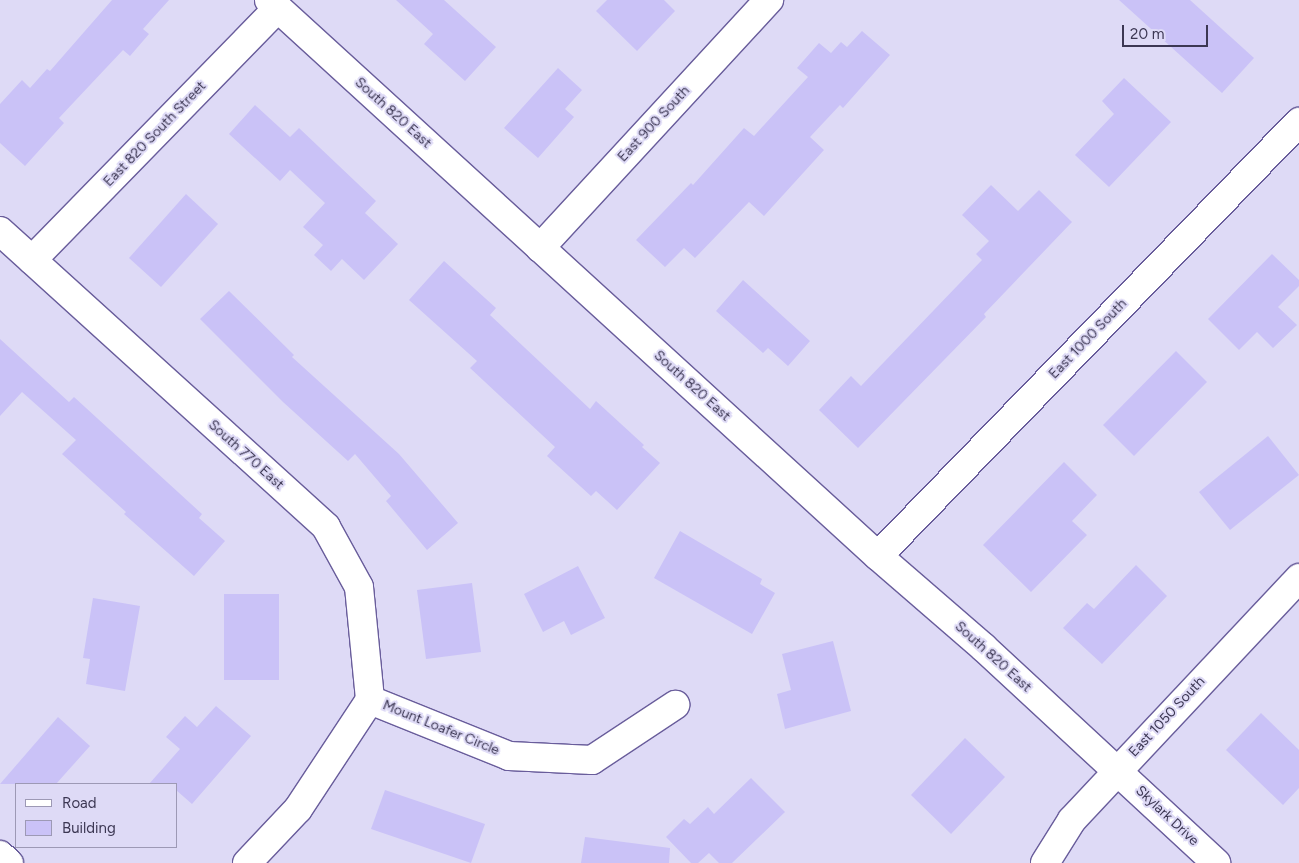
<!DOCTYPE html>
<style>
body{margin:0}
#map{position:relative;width:1299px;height:863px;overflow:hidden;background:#dedaf6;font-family:Figtree,sans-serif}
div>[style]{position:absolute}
.building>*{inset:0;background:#cac2f7}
.roads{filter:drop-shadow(1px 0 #695d9b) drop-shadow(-1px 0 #695d9b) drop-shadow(0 1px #695d9b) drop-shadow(0 -1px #695d9b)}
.minor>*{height:28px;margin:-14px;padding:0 14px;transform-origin:14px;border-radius:14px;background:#fff}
span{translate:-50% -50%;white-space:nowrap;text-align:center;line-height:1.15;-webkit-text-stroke:4px #dedaf6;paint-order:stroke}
.street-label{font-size:14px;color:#3c3753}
.legend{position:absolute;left:15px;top:783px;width:162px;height:65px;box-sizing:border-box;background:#dedaf6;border:1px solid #9d99b5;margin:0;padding:6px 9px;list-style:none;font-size:15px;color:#3c3753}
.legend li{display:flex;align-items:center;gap:10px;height:25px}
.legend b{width:25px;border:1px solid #9d99b5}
.scale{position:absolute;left:1122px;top:25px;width:86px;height:22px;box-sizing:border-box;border:2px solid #3c3753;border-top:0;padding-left:6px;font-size:15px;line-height:18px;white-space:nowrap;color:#3c3753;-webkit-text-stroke:4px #dedaf6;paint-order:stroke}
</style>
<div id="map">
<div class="building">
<i style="clip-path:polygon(112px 0,169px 0,143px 29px,149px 34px,130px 56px,123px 50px,106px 68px,59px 118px,64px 123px,25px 166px,0 143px,0 104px,22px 80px,30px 88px,47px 69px,50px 71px)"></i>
<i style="clip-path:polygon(396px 0,444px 0,496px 47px,465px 81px,424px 44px,433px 34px)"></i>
<i style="clip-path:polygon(607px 0,664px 0,675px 11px,637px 51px,596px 11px)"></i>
<i style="clip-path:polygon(1119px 0,1190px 0,1254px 58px,1222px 93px)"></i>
<i style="clip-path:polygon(862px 31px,890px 55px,843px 108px,840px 105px,810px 137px,824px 150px,764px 216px,749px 202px,695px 258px,684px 248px,665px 267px,636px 240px,691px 183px,693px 185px,744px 128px,754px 136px,808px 77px,797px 68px,819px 43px,831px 53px,841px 42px,847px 47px)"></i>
<i style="clip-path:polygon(558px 68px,582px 90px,565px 109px,574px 117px,538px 158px,504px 128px)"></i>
<i style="clip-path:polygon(1124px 78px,1171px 122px,1109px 187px,1075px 155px,1114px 114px,1102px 101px)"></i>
<i style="clip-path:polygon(255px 105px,290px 137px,299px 128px,376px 201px,365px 213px,398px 244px,364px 280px,342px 259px,331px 271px,314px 255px,323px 245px,303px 227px,325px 203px,290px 170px,280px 181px,229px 134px)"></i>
<i style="clip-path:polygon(991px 185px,1018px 211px,1039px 190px,1072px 222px,984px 314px,986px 317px,858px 448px,819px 410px,851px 376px,861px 386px,982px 260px,976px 254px,989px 241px,962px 215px)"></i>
<i style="clip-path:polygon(186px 194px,218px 224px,161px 287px,129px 258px)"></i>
<i style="clip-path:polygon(1272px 254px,1299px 280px,1299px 286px,1278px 307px,1297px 325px,1273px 348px,1257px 332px,1239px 350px,1208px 319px)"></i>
<i style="clip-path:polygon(444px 261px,496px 308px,490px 315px,590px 409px,596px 401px,644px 445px,642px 447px,660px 463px,617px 510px,596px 491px,591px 496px,547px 456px,555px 447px,470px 368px,477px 361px,409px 300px)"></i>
<i style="clip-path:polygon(743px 280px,810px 341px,788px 366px,768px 348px,763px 353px,716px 311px)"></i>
<i style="clip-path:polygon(229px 291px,294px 355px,292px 357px,399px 454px,458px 523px,427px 550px,386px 501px,391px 496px,355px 454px,348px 461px,283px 402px,200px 319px)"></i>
<i style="clip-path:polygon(0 339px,69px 402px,74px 397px,202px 514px,199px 518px,225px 541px,194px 576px,124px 514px,126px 512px,62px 454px,76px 440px,22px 392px,0 416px)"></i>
<i style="clip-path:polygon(1176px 351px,1207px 382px,1134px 456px,1103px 425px)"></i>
<i style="clip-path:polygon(1268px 436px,1299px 475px,1230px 530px,1199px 492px)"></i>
<i style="clip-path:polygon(1064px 462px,1097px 495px,1072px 521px,1087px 535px,1031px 592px,983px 545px)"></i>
<i style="clip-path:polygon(680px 531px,762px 579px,760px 584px,775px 593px,752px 634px,654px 578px)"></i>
<i style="clip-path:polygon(1136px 565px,1167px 596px,1102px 664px,1063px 628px,1087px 603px,1094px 609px)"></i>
<i style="clip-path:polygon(578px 566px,605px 618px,571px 635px,564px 621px,543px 632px,524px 594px)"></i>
<i style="clip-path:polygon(472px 583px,481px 652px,426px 659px,417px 590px)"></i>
<i style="clip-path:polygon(224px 594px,279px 594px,279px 680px,224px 680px)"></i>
<i style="clip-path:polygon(93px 598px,140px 606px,125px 691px,86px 684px,90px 659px,83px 658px)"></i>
<i style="clip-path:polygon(833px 641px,851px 711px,785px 729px,777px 694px,791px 690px,782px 654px)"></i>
<i style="clip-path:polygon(216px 706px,251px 736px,192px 804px,176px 790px,176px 784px,149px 784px,180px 749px,166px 737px,185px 716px,197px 727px)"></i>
<i style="clip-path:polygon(1261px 713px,1299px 750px,1299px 788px,1283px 805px,1226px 750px)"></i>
<i style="clip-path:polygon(58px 717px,90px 746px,56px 784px,0 784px)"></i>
<i style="clip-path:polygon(965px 738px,1005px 777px,951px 834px,911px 795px)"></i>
<i style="clip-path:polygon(751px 778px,785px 812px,732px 863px,719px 863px,709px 853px,698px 863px,691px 863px,666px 837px,684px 819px,690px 824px,708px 807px,714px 814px)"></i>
<i style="clip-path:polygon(385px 790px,485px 824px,471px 863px,371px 829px)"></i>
<i style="clip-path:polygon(585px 837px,670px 848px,669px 863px,581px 863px)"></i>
</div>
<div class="roads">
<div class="minor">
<i style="left:269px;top:0;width:825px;rotate:42.4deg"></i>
<i style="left:878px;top:556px;width:139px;rotate:40.9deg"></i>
<i style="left:983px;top:647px;width:318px;rotate:42.8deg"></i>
<i style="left:0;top:231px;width:440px;rotate:42.2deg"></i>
<i style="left:326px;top:527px;width:68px;rotate:61.2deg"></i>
<i style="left:359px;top:587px;width:114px;rotate:84.4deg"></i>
<i style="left:540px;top:248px;width:338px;rotate:-47.3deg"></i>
<i style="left:32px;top:260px;width:352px;rotate:-45.7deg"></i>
<i style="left:878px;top:556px;width:605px;rotate:-45.87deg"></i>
<i style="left:370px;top:700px;width:150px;rotate:21.9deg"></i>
<i style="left:509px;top:756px;width:83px;rotate:2.8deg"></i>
<i style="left:592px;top:760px;width:100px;rotate:-33.5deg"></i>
<i style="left:0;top:855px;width:12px;rotate:42deg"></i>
<i style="left:247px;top:863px;width:74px;rotate:-46.6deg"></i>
<i style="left:298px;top:809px;width:131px;rotate:-56.6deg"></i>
<i style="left:1045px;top:863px;width:51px;rotate:-57.9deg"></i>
<i style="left:1072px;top:820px;width:332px;rotate:-46.8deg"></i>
</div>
</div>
<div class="street-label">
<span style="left:393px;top:113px;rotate:42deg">South 820 East</span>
<span style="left:654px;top:124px;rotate:-47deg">East 900 South</span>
<span style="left:155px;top:134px;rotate:-46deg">East 820 South Street</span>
<span style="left:1088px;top:339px;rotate:-46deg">East 1000 South</span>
<span style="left:692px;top:386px;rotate:42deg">South 820 East</span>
<span style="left:246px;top:455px;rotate:42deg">South 770 East</span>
<span style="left:993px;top:657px;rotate:42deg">South 820 East</span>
<span style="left:1167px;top:717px;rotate:-47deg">East 1050 South</span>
<span style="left:441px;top:728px;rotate:22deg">Mount Loafer Circle</span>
<span style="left:1167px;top:816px;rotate:43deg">Skylark Drive</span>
</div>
<ul class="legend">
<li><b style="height:6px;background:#fff"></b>Road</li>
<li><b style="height:14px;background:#cac2f7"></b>Building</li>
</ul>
<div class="scale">20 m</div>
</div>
